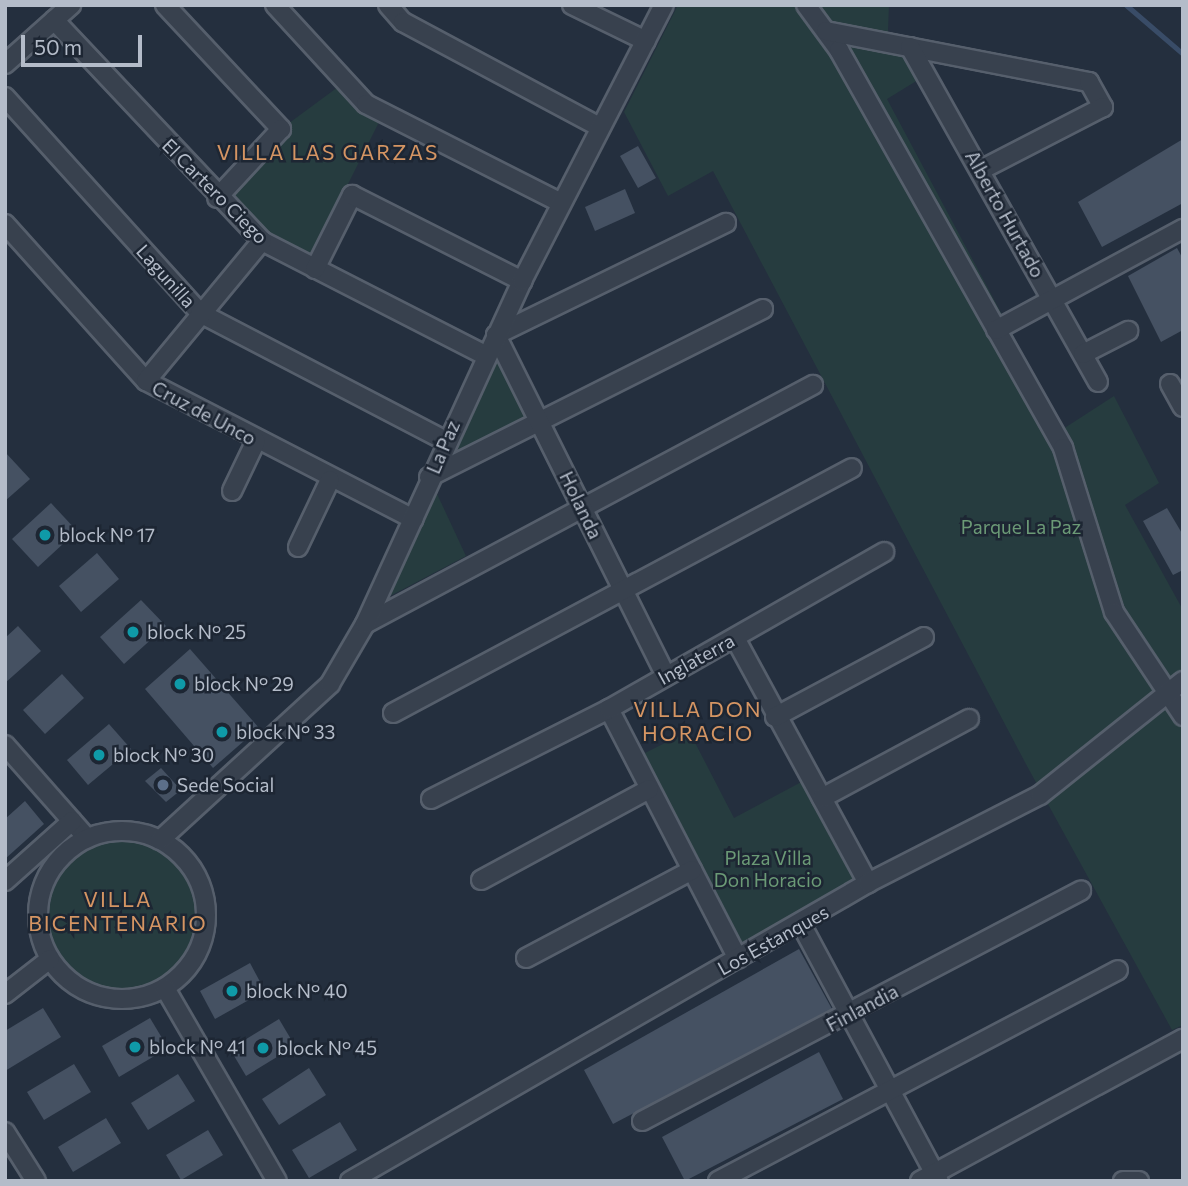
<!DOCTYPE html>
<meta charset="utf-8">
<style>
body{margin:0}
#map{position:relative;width:1188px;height:1186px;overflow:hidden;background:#242f3e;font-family:Commissioner,sans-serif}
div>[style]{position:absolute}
.green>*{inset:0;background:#263c3f}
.round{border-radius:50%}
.stream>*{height:5px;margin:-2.5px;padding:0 2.5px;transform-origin:2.5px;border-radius:2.5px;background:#394c67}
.building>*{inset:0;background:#455162}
.roads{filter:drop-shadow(2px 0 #565f6c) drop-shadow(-2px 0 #565f6c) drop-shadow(0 2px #565f6c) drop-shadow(0 -2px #565f6c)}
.minor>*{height:18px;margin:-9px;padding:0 9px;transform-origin:9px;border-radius:9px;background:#38414e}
.minor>.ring{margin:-9px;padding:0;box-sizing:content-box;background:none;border:18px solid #38414e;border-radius:50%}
.dots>*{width:19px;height:19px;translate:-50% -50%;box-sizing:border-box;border:4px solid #1d2633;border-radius:50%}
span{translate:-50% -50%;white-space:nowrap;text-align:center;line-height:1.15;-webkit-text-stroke:5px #1d2633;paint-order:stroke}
.street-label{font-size:19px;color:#b4bcc9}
.park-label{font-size:19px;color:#6b9a76}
.poi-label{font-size:19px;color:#b4bcc9}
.left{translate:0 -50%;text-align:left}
.neighbourhood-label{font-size:21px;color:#d59563;letter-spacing:2px}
.frame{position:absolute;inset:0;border:7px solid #b4bcc9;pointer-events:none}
.scale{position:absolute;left:21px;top:35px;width:121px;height:32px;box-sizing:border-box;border:4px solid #b4bcc9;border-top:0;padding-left:9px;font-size:21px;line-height:24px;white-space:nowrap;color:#b4bcc9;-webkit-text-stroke:5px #1d2633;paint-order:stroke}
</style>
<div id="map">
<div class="green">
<i style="clip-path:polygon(678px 5px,889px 5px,888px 31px,918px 80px,887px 99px,1063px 429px,1114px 396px,1159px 483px,1125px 505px,1183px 610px,1183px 1025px,1172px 1030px,1027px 766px,713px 171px,668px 196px,624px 112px)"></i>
<i style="clip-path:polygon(338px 87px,379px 122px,312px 256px,267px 231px,225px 195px,281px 129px)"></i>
<i style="clip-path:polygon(496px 345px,532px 419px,436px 471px)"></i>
<i style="clip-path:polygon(431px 481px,466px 556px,375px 604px)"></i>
<i style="clip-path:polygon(689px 731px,734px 818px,807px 779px,865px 882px,740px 953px,639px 756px)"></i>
<i class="round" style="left:41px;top:836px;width:160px;height:160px"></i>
</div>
<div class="stream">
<i style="left:1126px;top:5px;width:75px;rotate:40.7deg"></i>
</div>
<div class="building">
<i style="clip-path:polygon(1183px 139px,1183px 203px,1102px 247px,1078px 202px)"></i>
<i style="clip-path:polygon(638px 146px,656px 178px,638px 188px,620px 156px)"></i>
<i style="clip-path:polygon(625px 189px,635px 213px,595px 231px,585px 207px)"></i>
<i style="clip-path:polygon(1177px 248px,1183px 259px,1183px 330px,1161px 342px,1128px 276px)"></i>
<i style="clip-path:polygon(5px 452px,30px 479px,5px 501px)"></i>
<i style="clip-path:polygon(51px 503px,77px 531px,38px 567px,12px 539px)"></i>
<i style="clip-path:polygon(1167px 508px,1183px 535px,1183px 570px,1173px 575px,1143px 521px)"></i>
<i style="clip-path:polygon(97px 553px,119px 579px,81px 612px,59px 586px)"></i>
<i style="clip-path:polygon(141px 600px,166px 626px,124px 664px,100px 637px)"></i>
<i style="clip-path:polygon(18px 626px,41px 651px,5px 683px,5px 638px)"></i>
<i style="clip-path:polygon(190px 649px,259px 728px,213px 768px,145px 689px)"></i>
<i style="clip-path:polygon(62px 674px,84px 698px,45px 734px,23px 710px)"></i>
<i style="clip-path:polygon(109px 724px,131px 749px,88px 785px,67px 760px)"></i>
<i style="clip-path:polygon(161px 768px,181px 790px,166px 802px,145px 781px)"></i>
<i style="clip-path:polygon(25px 801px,44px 824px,5px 859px,5px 819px)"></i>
<i style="clip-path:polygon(799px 949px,832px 1009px,613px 1124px,584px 1070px)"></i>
<i style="clip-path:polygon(250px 963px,265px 991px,215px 1019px,200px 991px)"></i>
<i style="clip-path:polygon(43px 1008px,61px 1037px,5px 1071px,5px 1031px)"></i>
<i style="clip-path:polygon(150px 1018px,168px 1048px,119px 1077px,102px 1046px)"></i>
<i style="clip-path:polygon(279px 1019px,295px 1046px,246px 1076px,230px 1049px)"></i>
<i style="clip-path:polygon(819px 1052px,843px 1099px,685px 1181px,662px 1137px)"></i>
<i style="clip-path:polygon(74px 1064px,91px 1092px,44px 1120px,27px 1092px)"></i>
<i style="clip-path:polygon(309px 1068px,326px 1095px,279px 1125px,262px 1099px)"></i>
<i style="clip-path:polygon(178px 1074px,195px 1101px,148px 1130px,131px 1103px)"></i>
<i style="clip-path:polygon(106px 1118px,121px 1143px,73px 1172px,58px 1147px)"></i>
<i style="clip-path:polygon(340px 1122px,357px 1150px,309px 1178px,292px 1150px)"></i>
<i style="clip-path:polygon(208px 1130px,223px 1155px,181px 1180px,166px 1155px)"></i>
</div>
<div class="roads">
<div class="minor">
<i style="left:165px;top:5px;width:170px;rotate:46.9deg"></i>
<i style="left:281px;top:129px;width:94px;rotate:132.8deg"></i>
<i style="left:275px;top:5px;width:134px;rotate:47.4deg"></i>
<i style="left:366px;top:104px;width:219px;rotate:26.9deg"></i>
<i style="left:388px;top:5px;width:23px;rotate:49deg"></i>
<i style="left:403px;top:22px;width:221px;rotate:28.1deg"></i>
<i style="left:572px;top:5px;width:82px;rotate:25.9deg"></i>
<i style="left:806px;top:5px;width:56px;rotate:53.7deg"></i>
<i style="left:839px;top:50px;width:457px;rotate:60.6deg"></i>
<i style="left:1063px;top:448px;width:172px;rotate:72.7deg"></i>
<i style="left:1114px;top:612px;width:125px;rotate:56.4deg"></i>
<i style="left:54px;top:20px;width:303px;rotate:46.7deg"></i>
<i style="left:262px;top:241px;width:250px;rotate:27.1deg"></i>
<i style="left:826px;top:31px;width:268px;rotate:11deg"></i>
<i style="left:1089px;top:82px;width:29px;rotate:61deg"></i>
<i style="left:1103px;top:107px;width:137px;rotate:152.7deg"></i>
<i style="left:910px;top:47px;width:384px;rotate:60.7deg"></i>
<i style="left:5px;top:64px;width:89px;rotate:-41.8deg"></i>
<i style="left:5px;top:97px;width:291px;rotate:47.9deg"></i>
<i style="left:200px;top:313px;width:275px;rotate:27.5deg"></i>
<i style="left:5px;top:224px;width:211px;rotate:48.1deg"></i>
<i style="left:146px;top:381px;width:301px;rotate:27.3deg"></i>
<i style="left:315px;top:269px;width:83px;rotate:-63.4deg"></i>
<i style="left:352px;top:195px;width:191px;rotate:26.8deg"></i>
<i style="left:996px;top:330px;width:213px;rotate:-28.4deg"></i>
<i style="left:1083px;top:354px;width:51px;rotate:-27.1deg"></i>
<i style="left:146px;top:381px;width:182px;rotate:-50.4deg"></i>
<i style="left:1170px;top:384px;width:26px;rotate:61deg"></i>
<i style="left:429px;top:477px;width:374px;rotate:-26.7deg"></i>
<i style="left:232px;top:491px;width:55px;rotate:-64.4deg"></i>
<i style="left:298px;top:547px;width:74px;rotate:-64.5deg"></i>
<i style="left:365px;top:624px;width:508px;rotate:-28.08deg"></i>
<i style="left:735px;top:638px;width:279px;rotate:61.5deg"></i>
<i style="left:666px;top:676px;width:381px;rotate:-116.5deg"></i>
<i style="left:496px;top:335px;width:256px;rotate:-26deg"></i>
<i style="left:609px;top:709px;width:281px;rotate:62.7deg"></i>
<i style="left:393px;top:713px;width:520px;rotate:-28.09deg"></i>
<i style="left:775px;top:717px;width:169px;rotate:-28.2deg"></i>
<i style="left:5px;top:745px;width:124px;rotate:48.6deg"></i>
<i style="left:822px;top:798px;width:167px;rotate:-28.3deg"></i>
<i style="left:431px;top:799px;width:199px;rotate:-26.8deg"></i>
<i style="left:609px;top:709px;width:317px;rotate:-29.7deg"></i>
<i class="ring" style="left:38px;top:831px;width:150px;height:150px"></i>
<i style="left:160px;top:840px;width:231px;rotate:-42.5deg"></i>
<i style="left:330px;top:684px;width:69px;rotate:-59.7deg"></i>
<i style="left:365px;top:624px;width:377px;rotate:-65.4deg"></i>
<i style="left:522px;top:281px;width:310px;rotate:-62.8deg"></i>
<i style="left:481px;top:880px;width:191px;rotate:-28.4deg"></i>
<i style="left:5px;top:881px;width:90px;rotate:-41.8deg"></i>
<i style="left:802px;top:926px;width:289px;rotate:61.8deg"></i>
<i style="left:526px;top:958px;width:188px;rotate:-27.9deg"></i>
<i style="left:165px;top:988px;width:223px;rotate:59.9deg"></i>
<i style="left:5px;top:994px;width:57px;rotate:-37.9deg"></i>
<i style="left:642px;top:1121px;width:496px;rotate:-27.7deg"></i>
<i style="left:5px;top:1132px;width:58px;rotate:57.7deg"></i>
<i style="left:350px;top:1181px;width:598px;rotate:-29.91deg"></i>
<i style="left:868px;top:883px;width:193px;rotate:-27.1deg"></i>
<i style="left:1040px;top:795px;width:183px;rotate:-38.6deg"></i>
<i style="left:718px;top:1181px;width:452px;rotate:-27.8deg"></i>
<i style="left:920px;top:1181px;width:299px;rotate:-28.4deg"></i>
<i style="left:1123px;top:1181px;width:16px"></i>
</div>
</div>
<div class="dots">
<i style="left:45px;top:535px;background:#0f9aa8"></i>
<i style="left:133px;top:632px;background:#0f9aa8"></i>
<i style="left:180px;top:684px;background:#0f9aa8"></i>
<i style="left:222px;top:732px;background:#0f9aa8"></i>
<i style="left:99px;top:755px;background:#0f9aa8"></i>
<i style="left:163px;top:785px;background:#5c6f8a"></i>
<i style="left:232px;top:991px;background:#0f9aa8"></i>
<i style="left:135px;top:1047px;background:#0f9aa8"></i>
<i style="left:263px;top:1048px;background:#0f9aa8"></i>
</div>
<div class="street-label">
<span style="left:215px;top:191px;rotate:45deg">El Cartero Ciego</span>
<span style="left:1005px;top:214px;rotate:61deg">Alberto Hurtado</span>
<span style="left:166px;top:276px;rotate:48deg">Lagunilla</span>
<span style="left:204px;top:413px;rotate:28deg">Cruz de Unco</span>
<span style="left:443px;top:447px;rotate:-67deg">La Paz</span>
<span style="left:581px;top:505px;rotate:64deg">Holanda</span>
<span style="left:696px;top:659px;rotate:-29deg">Inglaterra</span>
<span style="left:773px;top:940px;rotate:-29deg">Los Estanques</span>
<span style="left:862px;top:1008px;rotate:-28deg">Finlandia</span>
</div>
<div class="park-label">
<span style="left:1021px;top:527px">Parque La Paz</span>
<span style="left:768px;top:869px">Plaza Villa<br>Don Horacio</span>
</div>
<div class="poi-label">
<span class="left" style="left:59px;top:535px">block N° 17</span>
<span class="left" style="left:147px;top:632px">block N° 25</span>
<span class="left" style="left:194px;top:684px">block N° 29</span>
<span class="left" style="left:236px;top:732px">block N° 33</span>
<span class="left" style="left:113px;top:755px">block N° 30</span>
<span class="left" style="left:177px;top:785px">Sede Social</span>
<span class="left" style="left:246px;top:991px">block N° 40</span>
<span class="left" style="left:149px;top:1047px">block N° 41</span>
<span class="left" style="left:277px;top:1048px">block N° 45</span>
</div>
<div class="neighbourhood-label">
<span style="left:328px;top:152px">VILLA LAS GARZAS</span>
<span style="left:698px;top:721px">VILLA DON<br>HORACIO</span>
<span style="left:118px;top:911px">VILLA<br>BICENTENARIO</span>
</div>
<div class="frame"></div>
<div class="scale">50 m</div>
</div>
